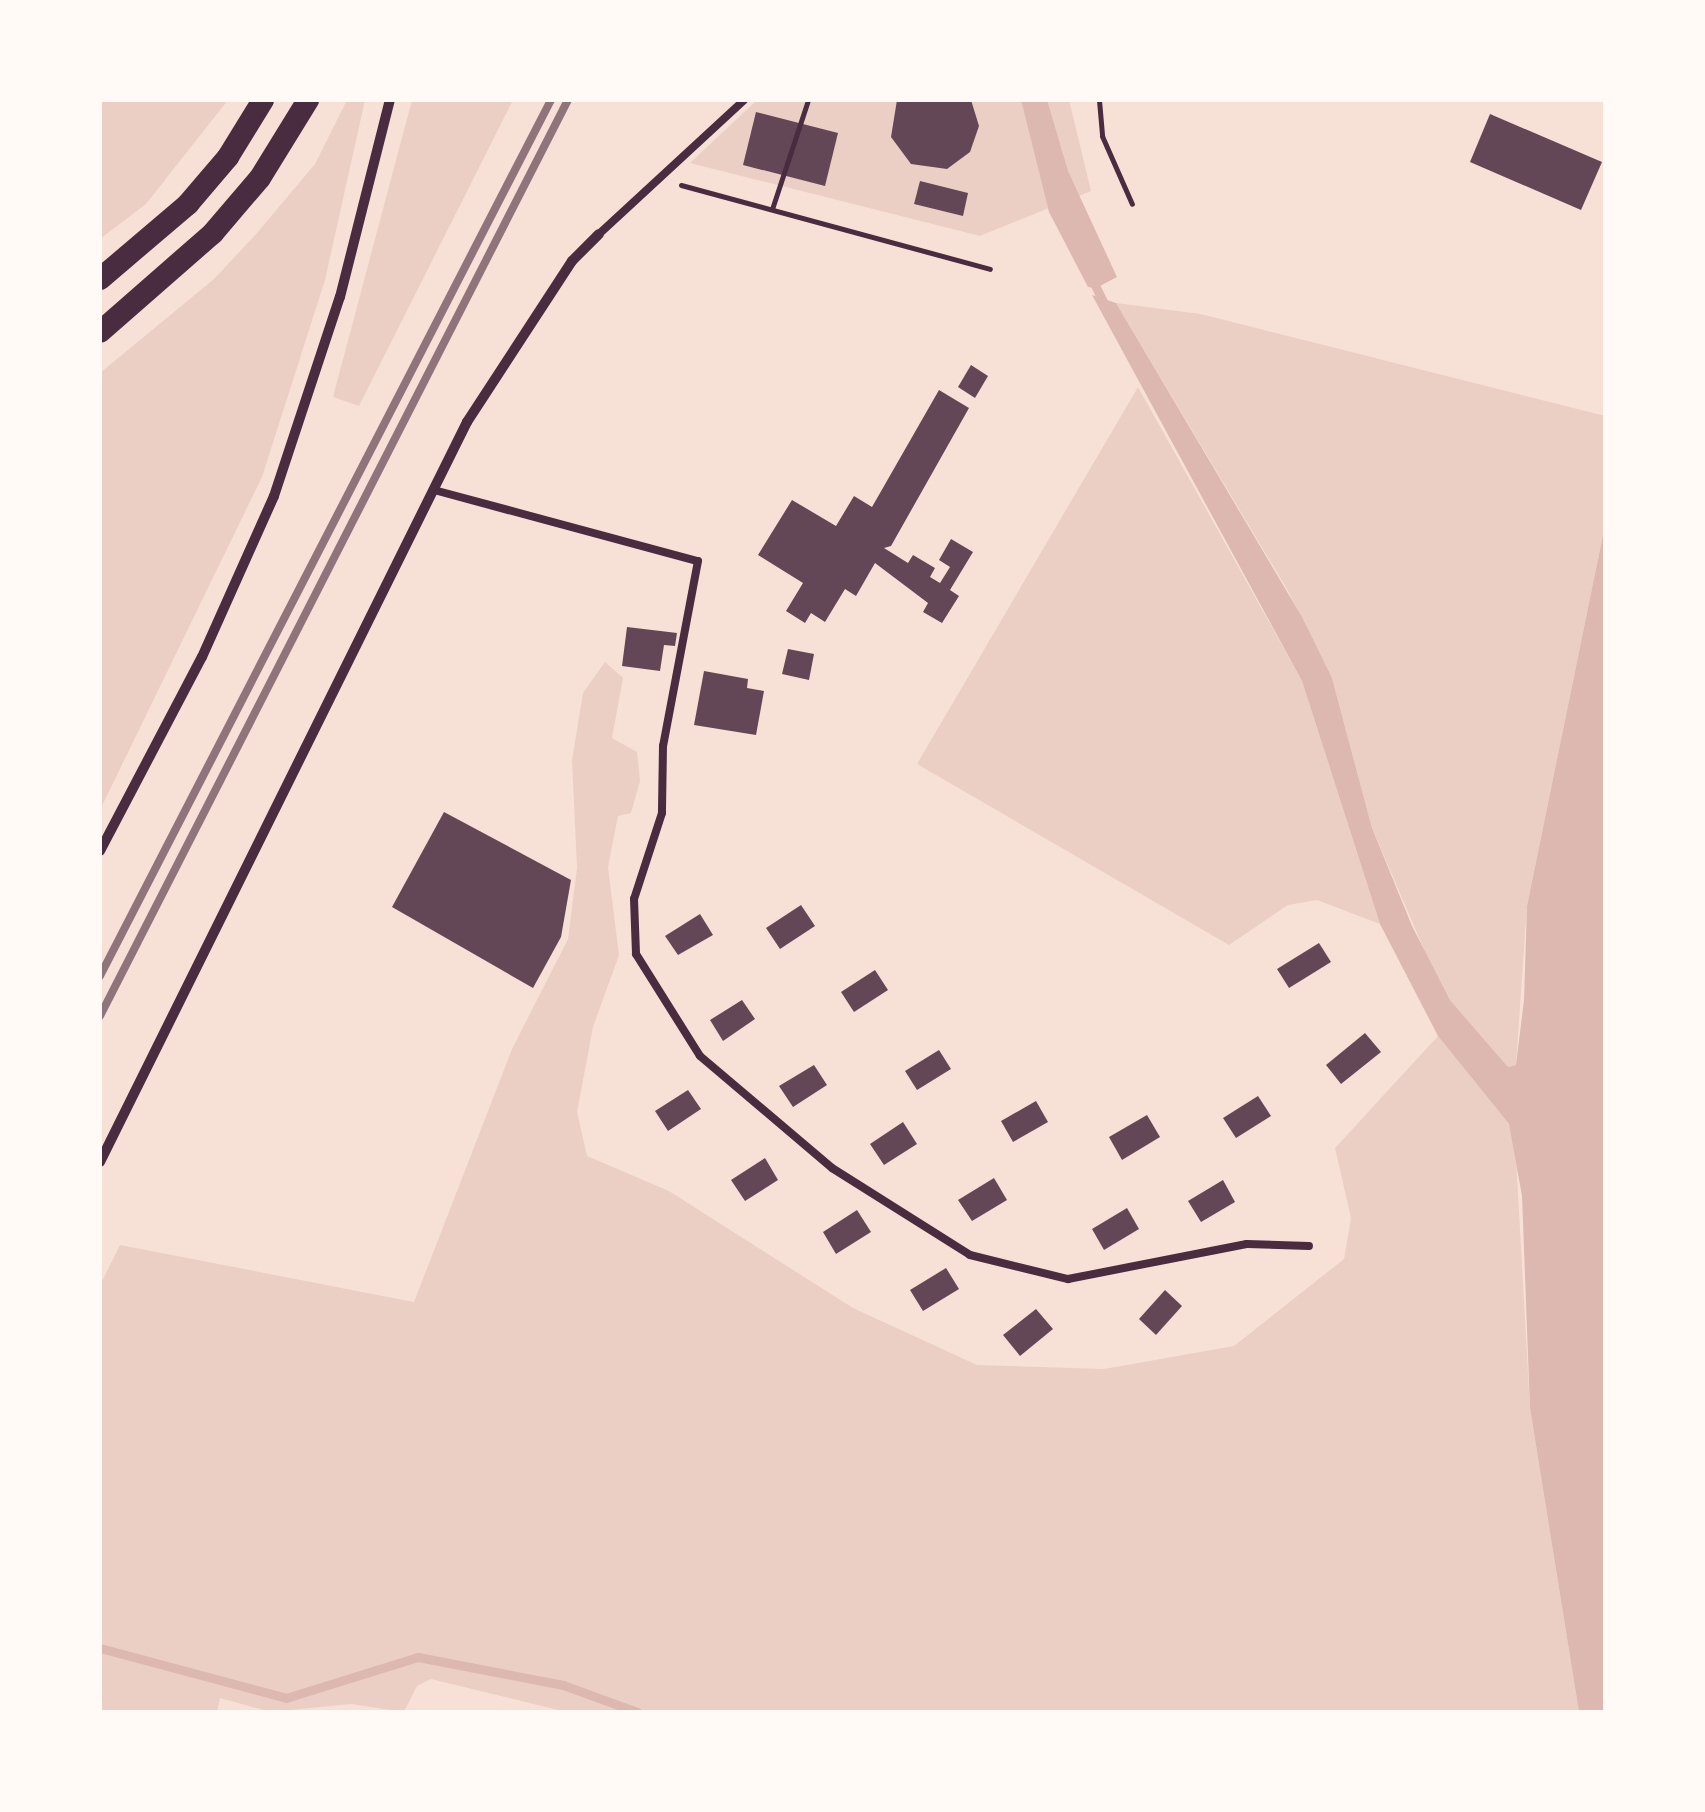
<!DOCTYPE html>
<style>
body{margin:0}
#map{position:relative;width:1705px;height:1812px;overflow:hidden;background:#f7e1d7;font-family:Signika,sans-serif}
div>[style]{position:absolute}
.green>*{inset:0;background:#ebcfc5}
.water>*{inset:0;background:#dcb8b0}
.stream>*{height:9px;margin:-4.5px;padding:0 4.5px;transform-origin:4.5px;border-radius:4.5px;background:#dcb8b0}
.building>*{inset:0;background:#644757}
.path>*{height:5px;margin:-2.5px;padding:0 2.5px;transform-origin:2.5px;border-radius:2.5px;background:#4a2c40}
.service>*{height:8px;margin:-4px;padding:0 4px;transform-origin:4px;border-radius:4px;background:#4a2c40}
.minor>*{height:10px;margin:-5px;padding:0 5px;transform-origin:5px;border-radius:5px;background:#4a2c40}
.primary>*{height:22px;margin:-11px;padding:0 11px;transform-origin:11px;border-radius:11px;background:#4a2c40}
.rail>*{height:8px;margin:-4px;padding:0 4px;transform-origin:4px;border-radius:4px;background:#8f747c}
span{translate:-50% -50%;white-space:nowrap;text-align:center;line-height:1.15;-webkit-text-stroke:9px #fffaf5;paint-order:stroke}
.frame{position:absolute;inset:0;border:102px solid #fffaf5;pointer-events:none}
</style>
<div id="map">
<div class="green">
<i style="clip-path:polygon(100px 100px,228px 100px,146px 204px,100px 239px)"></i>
<i style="clip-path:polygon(347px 100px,365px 100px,325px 280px,262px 477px,100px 810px,100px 373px,214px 279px,257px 233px,315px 164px)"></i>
<i style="clip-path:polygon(412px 100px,513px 100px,359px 406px,333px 397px)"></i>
<i style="clip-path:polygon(757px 100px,1069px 100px,1091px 191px,980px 236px,690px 163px)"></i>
<i style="clip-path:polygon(1116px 303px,1201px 314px,1605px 416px,1605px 525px,1527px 906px,1516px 1065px,1508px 1067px,1450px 1000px,1429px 961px,1372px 828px,1332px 678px,1288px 591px)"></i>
<i style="clip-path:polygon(1138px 387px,1302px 681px,1380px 924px,1317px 900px,1288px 905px,1229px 945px,917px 764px)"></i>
<i style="clip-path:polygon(605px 662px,623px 678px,612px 738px,637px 752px,640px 781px,631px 813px,618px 816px,608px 867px,619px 955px,593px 1027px,577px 1112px,587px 1156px,669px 1191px,853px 1308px,977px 1365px,1104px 1369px,1234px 1346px,1344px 1259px,1351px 1218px,1335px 1148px,1438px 1036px,1509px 1124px,1516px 1157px,1530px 1408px,1579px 1712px,566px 1712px,431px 1679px,417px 1686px,404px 1712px,351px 1704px,271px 1712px,220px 1698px,217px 1712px,100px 1712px,100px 1285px,120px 1245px,414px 1302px,512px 1049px,568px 939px,577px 868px,572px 760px,583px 693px)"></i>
</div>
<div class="water">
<i style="clip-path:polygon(1021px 100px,1047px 100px,1068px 171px,1117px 277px,1096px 288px,1088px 287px,1049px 212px)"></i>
<i style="clip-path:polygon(1092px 295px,1116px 303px,1302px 617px,1332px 678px,1372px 828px,1412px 926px,1450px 1000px,1508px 1067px,1516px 1065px,1524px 1000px,1527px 906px,1605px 525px,1605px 1712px,1579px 1712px,1530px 1408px,1522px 1196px,1509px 1124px,1438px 1036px,1380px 924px,1302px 681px)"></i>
</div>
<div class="stream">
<i style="left:1091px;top:277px;width:34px;rotate:64deg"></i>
<i style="left:100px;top:1648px;width:193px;rotate:15deg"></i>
<i style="left:286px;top:1698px;width:138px;rotate:-17.3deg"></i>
<i style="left:418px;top:1657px;width:148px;rotate:10.9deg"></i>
<i style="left:563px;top:1685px;width:79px;rotate:20deg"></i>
</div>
<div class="building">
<i style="clip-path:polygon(897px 100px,971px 100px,979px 126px,970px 152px,947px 169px,911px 164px,891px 137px)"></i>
<i style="clip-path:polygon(756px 112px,838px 133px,825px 186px,743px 165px)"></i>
<i style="clip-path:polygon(1490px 114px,1602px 162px,1581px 210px,1470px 162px)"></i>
<i style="clip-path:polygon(920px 181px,968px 193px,963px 216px,914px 204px)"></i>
<i style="clip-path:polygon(971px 365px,988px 376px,975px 398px,958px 387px)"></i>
<i style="clip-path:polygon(939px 390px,969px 408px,891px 546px,884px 548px,908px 563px,913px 555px,935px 568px,930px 577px,940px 583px,950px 567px,939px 560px,951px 539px,973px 552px,950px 590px,959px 596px,942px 623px,923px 612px,928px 603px,875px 563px,856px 596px,845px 589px,825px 622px,811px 613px,805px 623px,786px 611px,803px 583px,758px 555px,792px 500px,836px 526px,854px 496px,872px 507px)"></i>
<i style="clip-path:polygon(627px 627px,677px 633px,675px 646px,664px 645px,660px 671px,622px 666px)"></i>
<i style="clip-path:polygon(788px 649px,814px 654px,809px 680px,782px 674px)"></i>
<i style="clip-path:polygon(704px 671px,748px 679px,747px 688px,764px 691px,756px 735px,694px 725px)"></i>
<i style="clip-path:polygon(444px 812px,571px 880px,561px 937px,533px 988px,392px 907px)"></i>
<i style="clip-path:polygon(801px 905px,815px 926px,780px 949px,766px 928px)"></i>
<i style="clip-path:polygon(700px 914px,713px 935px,678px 955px,665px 936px)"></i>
<i style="clip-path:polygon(1319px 943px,1331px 962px,1289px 988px,1277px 969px)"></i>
<i style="clip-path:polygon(875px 970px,888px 990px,854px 1012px,841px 992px)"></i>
<i style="clip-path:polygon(742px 1000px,755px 1019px,723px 1041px,710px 1020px)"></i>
<i style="clip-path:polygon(1365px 1033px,1381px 1052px,1341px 1084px,1326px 1065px)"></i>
<i style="clip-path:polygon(939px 1050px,951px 1069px,917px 1090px,905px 1071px)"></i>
<i style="clip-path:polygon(814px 1065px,827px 1085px,793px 1107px,779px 1086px)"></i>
<i style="clip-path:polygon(688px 1090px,701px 1109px,668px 1131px,655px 1111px)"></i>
<i style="clip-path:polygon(1258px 1096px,1271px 1116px,1236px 1138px,1223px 1118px)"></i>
<i style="clip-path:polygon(1036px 1101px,1048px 1122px,1013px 1142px,1001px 1121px)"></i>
<i style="clip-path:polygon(1147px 1115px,1160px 1137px,1122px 1160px,1109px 1137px)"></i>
<i style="clip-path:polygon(903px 1122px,917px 1144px,884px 1165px,870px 1144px)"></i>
<i style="clip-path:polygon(765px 1158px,778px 1180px,745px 1201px,731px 1180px)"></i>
<i style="clip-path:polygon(994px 1178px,1007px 1200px,972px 1221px,958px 1200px)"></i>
<i style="clip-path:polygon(1223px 1180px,1235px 1202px,1201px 1222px,1188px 1201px)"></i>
<i style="clip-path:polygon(1127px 1208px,1139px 1229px,1104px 1250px,1092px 1229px)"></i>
<i style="clip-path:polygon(857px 1210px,871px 1232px,836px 1254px,823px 1232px)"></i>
<i style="clip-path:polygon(946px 1268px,959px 1289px,923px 1311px,910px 1290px)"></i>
<i style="clip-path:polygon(1165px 1290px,1182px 1306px,1156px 1335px,1139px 1319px)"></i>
<i style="clip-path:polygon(1036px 1309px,1053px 1329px,1020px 1356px,1003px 1335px)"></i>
</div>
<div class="path">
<i style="left:1099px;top:100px;width:36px;rotate:85deg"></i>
<i style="left:1102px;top:136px;width:74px;rotate:66.2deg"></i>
<i style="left:681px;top:185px;width:320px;rotate:15.2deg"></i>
<i style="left:772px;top:209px;width:115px;rotate:-71.7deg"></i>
</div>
<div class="service">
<i style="left:599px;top:234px;width:197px;rotate:-42.7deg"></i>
<i style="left:434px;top:490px;width:273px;rotate:15.1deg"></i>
<i style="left:698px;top:561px;width:188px;rotate:100.7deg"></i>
<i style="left:663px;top:746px;width:67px;rotate:90.9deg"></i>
<i style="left:662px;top:813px;width:90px;rotate:108deg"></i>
<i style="left:634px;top:899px;width:55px;rotate:87.9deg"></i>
<i style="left:636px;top:954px;width:120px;rotate:57.9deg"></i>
<i style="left:700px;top:1056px;width:173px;rotate:40.3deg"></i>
<i style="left:832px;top:1168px;width:163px;rotate:32.2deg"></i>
<i style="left:970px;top:1255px;width:101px;rotate:13.8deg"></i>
<i style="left:1068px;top:1279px;width:182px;rotate:-11.1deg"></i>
<i style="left:1247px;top:1244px;width:62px;rotate:1.8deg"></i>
</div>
<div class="minor">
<i style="left:100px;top:851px;width:219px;rotate:-62.3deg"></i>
<i style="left:202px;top:657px;width:176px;rotate:-65.9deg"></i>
<i style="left:274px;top:496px;width:210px;rotate:-71.7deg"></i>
<i style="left:340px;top:297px;width:203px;rotate:-75.8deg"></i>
<i style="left:100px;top:1162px;width:826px;rotate:-63.62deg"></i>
<i style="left:467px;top:422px;width:192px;rotate:-56.9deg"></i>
<i style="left:572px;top:261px;width:38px;rotate:-45deg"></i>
</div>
<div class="primary">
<i style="left:100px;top:279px;width:116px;rotate:-40.4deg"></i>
<i style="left:188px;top:204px;width:62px;rotate:-49.6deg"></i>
<i style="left:228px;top:157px;width:67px;rotate:-58.4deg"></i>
<i style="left:100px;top:332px;width:150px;rotate:-41.2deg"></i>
<i style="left:213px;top:233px;width:72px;rotate:-49.5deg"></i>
<i style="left:260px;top:178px;width:92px;rotate:-58.4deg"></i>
</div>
<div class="rail">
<i style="left:100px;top:976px;width:985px;rotate:-62.76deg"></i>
<i style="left:100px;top:1016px;width:1029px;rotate:-62.94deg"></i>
</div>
<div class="frame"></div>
</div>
